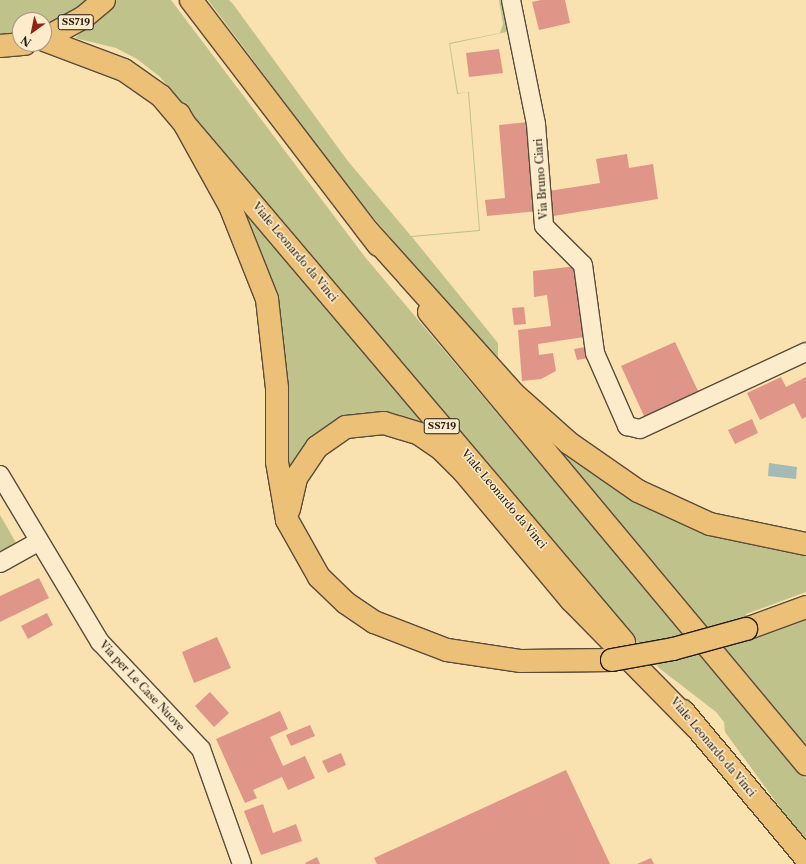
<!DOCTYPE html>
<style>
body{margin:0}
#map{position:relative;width:806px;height:864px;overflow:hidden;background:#fae1b0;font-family:"Libre Caslon Text",serif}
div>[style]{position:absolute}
.green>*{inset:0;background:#bfc28b}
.water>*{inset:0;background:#a4bab7}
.building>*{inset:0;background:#df9587}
.roads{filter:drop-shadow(1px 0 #5a4c3a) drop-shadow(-1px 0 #5a4c3a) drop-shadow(0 1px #5a4c3a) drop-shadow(0 -1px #5a4c3a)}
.minor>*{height:18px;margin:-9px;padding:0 9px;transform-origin:9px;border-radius:9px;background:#fceccc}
.major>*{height:22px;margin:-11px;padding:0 11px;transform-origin:11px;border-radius:11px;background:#edc078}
.highway>*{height:22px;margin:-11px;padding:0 11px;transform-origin:11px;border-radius:11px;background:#edc078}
.bridges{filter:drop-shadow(1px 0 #241b12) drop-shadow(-1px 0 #241b12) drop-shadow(0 1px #241b12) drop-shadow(0 -1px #241b12)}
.highway-bridge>*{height:22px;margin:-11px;padding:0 11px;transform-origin:11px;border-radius:11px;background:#edc078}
span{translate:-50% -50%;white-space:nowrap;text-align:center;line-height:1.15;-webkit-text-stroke:3px #fceccc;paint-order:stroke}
.shield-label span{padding:1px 3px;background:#fceccc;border:1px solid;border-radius:3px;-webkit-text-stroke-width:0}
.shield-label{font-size:10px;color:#241b12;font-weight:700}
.street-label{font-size:11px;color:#241b12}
.north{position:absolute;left:12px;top:12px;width:40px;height:40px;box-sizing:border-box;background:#fceccc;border:1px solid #a69882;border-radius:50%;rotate:213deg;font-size:11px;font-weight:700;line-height:16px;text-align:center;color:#241b12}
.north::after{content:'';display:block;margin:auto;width:14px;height:18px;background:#8f2418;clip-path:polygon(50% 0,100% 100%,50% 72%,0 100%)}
</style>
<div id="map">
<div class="green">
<i style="clip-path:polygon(0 0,90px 0,44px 29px,44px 20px,20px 20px,20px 35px,0 37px)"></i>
<i style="clip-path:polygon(115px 0,171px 0,365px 257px,806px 779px,806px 843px,725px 732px,724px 722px,716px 712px,659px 668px,160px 77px,137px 59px,116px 48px,75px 38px)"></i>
<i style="clip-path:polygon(208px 0,229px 0,233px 4px,347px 160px,411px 236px,479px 230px,468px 92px,457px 94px,449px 43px,500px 33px,503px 24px,499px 0,505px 0,511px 31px,450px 44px,458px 93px,469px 92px,480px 231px,412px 237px,498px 343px,498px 360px,502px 370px,351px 191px)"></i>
<i style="clip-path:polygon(241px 206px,433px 432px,407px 421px,309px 445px,286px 471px,283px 408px)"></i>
<i style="clip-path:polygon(551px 440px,573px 458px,806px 551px,806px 592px,746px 614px,758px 637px,806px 620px,806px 745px)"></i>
<i style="clip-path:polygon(0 515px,19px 548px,0 558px)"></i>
</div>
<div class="water">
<i style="clip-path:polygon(769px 463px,797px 467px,796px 479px,768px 476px)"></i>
</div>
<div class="building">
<i style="clip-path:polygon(541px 0,565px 0,570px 23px,539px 30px,532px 2px)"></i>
<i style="clip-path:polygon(499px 49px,503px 73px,469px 77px,466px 53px)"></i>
<i style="clip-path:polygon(529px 122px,538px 211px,487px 216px,485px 200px,505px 198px,499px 125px)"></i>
<i style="clip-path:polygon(627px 154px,629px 168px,653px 164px,658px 199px,553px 216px,549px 191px,600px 183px,596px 159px)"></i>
<i style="clip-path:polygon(577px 266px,584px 337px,538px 344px,539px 355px,553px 353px,556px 371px,541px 379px,522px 381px,518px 330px,551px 326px,547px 295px,534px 297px,533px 271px)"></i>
<i style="clip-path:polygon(524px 307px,526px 324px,514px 325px,512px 308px)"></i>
<i style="clip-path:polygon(675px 342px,699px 393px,645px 418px,621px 366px)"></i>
<i style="clip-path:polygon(585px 347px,588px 358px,577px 360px,574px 349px)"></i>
<i style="clip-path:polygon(781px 377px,786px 387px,806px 377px,806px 417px,802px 419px,794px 403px,760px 420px,747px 393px)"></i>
<i style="clip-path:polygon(752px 419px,758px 433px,735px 444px,728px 430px)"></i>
<i style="clip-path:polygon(39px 578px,49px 598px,0 622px,0 596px)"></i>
<i style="clip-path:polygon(47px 613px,53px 625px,28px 639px,21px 626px)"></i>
<i style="clip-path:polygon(217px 637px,231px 668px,194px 683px,182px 652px)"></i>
<i style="clip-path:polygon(210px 692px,229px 713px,214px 727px,195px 706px)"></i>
<i style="clip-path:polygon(280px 711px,288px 729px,270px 737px,283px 766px,305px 756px,315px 778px,288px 790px,282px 777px,253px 790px,257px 798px,245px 803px,216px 739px)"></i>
<i style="clip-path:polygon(310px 725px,315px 736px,291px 746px,286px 735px)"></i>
<i style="clip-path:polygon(341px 753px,346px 765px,328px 773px,322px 761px)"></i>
<i style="clip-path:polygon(566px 770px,610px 864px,377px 864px,374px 858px)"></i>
<i style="clip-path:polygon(263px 804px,273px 833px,296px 824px,302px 841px,261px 855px,244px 811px)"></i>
<i style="clip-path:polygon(317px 857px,320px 864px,306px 864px,305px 863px)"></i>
<i style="clip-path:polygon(651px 858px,654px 864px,637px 864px)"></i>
</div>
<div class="roads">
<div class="minor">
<i style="left:511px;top:0;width:126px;rotate:78.6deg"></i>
<i style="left:536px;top:124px;width:102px;rotate:85.5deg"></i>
<i style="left:544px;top:226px;width:55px;rotate:45deg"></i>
<i style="left:583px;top:265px;width:89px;rotate:82.2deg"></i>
<i style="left:595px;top:353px;width:80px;rotate:66.3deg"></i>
<i style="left:627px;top:426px;width:13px;rotate:13deg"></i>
<i style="left:640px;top:429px;width:183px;rotate:-24.9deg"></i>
<i style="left:0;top:475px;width:195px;rotate:59.1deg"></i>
<i style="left:100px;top:642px;width:147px;rotate:46.7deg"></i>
<i style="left:201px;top:749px;width:122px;rotate:70.4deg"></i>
<i style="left:0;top:563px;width:43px;rotate:-28.9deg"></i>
</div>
<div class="major">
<i style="left:191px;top:0;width:308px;rotate:52.6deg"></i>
<i style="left:44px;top:39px;width:46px;rotate:-28.8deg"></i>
<i style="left:84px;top:17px;width:26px;rotate:-40deg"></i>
<i style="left:44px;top:40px;width:85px;rotate:20.6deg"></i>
<i style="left:124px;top:70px;width:45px;rotate:35.1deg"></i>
<i style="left:161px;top:96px;width:716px;rotate:49.7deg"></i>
<i style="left:0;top:46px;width:25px;rotate:-5deg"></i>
<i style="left:429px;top:312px;width:589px;rotate:50.17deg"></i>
<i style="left:683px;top:711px;width:192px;rotate:50.1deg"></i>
</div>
<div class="highway">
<i style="left:179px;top:114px;width:105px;rotate:61deg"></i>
<i style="left:230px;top:206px;width:100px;rotate:68.3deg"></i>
<i style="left:267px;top:299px;width:90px;rotate:83.6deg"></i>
<i style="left:277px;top:388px;width:74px;rotate:90deg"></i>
<i style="left:277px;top:462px;width:59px;rotate:80.2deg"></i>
<i style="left:287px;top:520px;width:65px;rotate:60.7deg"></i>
<i style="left:319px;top:577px;width:37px;rotate:44deg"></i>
<i style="left:346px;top:603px;width:34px;rotate:34deg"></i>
<i style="left:374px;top:622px;width:78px;rotate:21deg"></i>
<i style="left:447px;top:650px;width:75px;rotate:8.5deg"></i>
<i style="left:521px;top:661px;width:91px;rotate:-0.6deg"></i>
<i style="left:367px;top:230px;width:220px;rotate:48.1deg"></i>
<i style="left:514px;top:394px;width:74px;rotate:41.7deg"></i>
<i style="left:569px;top:443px;width:84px;rotate:34.8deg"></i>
<i style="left:638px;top:491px;width:79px;rotate:24.6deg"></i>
<i style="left:710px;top:524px;width:98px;rotate:11.8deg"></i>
<i style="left:289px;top:509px;width:32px;rotate:-77deg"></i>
<i style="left:296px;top:478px;width:37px;rotate:-56deg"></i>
<i style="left:317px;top:447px;width:35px;rotate:-35deg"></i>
<i style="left:346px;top:427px;width:38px;rotate:-6deg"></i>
<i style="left:384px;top:423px;width:37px;rotate:17deg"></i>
<i style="left:419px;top:434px;width:27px;rotate:34deg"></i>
<i style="left:441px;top:449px;width:33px;rotate:45deg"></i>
<i style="left:464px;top:472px;width:168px;rotate:50.1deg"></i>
<i style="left:572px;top:601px;width:175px;rotate:45.5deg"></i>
<i style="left:746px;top:629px;width:64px;rotate:-20.1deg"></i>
</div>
</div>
<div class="bridges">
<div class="highway-bridge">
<i style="left:612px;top:660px;width:62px;rotate:-10.2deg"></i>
<i style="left:673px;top:649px;width:76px;rotate:-15.3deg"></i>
</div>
</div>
<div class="shield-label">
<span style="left:76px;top:22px">SS719</span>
<span style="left:442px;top:426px">SS719</span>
</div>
<div class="street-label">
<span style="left:541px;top:179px;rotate:-94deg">Via Bruno Ciari</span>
<span style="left:295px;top:252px;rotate:50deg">Viale Leonardo da Vinci</span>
<span style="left:504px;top:499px;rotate:50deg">Viale Leonardo da Vinci</span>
<span style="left:142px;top:686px;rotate:47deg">Via per Le Case Nuove</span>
<span style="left:713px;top:747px;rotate:50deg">Viale Leonardo da Vinci</span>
</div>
<div class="north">N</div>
</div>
